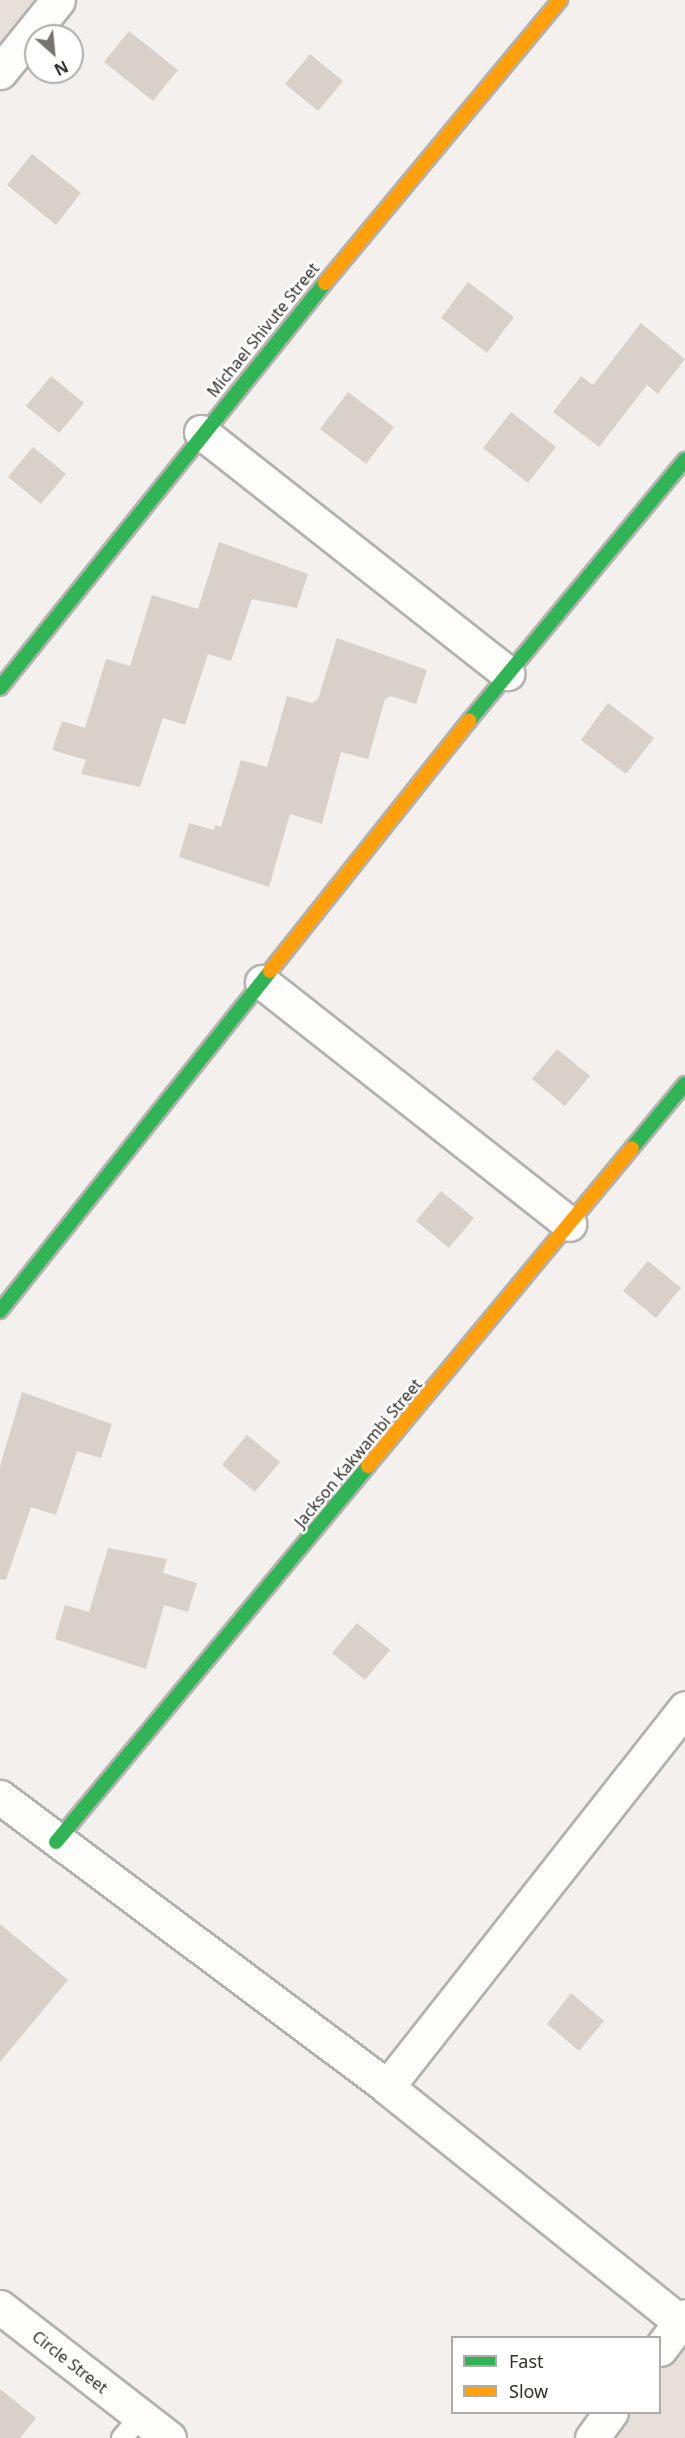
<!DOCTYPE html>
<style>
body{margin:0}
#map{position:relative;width:685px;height:2438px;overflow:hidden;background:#f3f0ed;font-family:"Noto Sans",sans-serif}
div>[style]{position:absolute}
.built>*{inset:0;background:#e7dfd9}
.building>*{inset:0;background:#dad0ca}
.roads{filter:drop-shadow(2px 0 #b3b1ae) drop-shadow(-2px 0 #b3b1ae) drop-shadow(0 2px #b3b1ae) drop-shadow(0 -2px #b3b1ae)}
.lane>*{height:20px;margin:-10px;padding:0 10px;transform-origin:10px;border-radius:10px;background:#fdfdfc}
.street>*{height:33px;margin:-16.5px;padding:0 16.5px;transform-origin:16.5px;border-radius:16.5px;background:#fdfdfc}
.fast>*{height:14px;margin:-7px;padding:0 7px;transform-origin:7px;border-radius:7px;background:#30b455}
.slow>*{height:14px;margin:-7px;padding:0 7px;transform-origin:7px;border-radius:7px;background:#ff9f0a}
span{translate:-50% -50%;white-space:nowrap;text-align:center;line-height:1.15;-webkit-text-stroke:5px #fff;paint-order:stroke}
.street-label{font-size:16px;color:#322f2d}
.legend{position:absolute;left:451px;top:2336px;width:210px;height:78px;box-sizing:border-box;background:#fff;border:2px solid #adacab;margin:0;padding:8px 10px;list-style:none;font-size:18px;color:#322f2d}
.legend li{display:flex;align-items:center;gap:12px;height:30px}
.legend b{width:30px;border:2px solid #adacab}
.north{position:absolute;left:24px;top:24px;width:60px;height:60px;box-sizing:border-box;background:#fff;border:2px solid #adacab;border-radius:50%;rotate:153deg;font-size:16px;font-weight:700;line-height:24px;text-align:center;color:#322f2d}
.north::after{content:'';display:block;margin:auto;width:21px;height:27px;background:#767370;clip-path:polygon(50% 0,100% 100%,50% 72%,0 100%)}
</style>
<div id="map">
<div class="built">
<i style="clip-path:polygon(0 0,58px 0,0 72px)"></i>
<i style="clip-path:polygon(685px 2316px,685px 2438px,592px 2438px,611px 2413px,660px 2412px,660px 2349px)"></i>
</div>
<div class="building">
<i style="clip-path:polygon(129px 31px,178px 70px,153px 101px,104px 62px)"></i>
<i style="clip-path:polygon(310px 54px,343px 81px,318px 111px,285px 84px)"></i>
<i style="clip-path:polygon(32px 154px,81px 193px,56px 225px,7px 185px)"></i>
<i style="clip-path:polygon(468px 282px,514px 317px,487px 353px,441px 318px)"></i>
<i style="clip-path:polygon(641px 323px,685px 359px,658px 394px,647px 385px,599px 447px,553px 412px,581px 376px,593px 385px)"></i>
<i style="clip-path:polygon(51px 376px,84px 403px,59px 433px,26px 406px)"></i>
<i style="clip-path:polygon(348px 392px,394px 427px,366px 464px,320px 429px)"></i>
<i style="clip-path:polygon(511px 412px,556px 447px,528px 483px,483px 448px)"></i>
<i style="clip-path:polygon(33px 447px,66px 474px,41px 504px,8px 477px)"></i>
<i style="clip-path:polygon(219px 542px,308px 574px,297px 608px,252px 599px,231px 661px,208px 654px,185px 725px,163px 718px,140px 787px,81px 774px,86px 760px,52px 750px,62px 721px,85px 728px,106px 659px,130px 666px,152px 595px,198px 609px)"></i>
<i style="clip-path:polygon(337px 638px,427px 670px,416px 704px,391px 696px,385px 699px,368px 759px,341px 752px,322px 824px,290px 814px,269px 887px,179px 857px,189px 823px,214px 830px,215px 825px,221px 827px,241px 760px,267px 767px,287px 696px,312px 703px,318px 699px)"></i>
<i style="clip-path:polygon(608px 703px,654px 738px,626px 774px,581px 740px)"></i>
<i style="clip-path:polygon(557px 1049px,590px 1076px,565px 1106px,532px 1079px)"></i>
<i style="clip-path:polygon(441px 1191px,474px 1218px,449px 1248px,416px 1221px)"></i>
<i style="clip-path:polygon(648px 1261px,681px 1288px,656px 1318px,623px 1291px)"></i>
<i style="clip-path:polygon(22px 1392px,112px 1424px,101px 1458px,77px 1451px,56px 1515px,31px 1507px,6px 1580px,0 1579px,0 1466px)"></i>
<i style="clip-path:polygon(247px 1435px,280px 1462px,255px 1492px,222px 1465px)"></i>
<i style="clip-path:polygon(108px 1548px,167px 1559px,163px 1573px,197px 1583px,188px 1612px,164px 1605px,146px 1669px,55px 1639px,65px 1605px,89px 1612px)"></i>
<i style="clip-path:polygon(357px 1623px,390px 1650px,365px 1680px,332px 1653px)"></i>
<i style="clip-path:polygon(0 1924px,68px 1980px,0 2062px)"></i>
<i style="clip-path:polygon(571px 1993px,604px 2021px,579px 2051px,547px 2024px)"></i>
<i style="clip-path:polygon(0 2389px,36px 2418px,20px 2438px,0 2438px)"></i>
</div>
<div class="roads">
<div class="lane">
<i style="left:122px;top:2438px;width:29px;rotate:-49deg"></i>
</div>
<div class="street">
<i style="left:0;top:72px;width:92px;rotate:-51.1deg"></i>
<i style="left:201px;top:432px;width:390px;rotate:38.2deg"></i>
<i style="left:262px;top:982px;width:391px;rotate:38.2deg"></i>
<i style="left:0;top:1797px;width:484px;rotate:36.8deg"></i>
<i style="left:387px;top:2087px;width:376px;rotate:38.7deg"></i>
<i style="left:387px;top:2087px;width:482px;rotate:-51.8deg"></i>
<i style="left:0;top:2307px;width:214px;rotate:37.8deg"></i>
<i style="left:660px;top:2349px;width:41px;rotate:-52.9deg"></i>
<i style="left:592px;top:2438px;width:32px;rotate:-54deg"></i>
</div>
<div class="fast">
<i style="left:0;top:688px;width:519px;rotate:-51.25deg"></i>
<i style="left:469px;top:721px;width:339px;rotate:-50.4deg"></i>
<i style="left:632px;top:1148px;width:83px;rotate:-50.4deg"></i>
<i style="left:0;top:1311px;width:434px;rotate:-51.5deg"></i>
<i style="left:56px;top:1842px;width:489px;rotate:-50.3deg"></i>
</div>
<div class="slow">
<i style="left:325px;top:283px;width:368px;rotate:-50.3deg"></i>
<i style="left:270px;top:971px;width:320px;rotate:-51.5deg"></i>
<i style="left:368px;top:1466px;width:413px;rotate:-50.3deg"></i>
</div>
</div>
<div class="street-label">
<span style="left:263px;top:330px;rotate:-51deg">Michael Shivute Street</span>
<span style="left:358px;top:1453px;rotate:-50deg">Jackson Kakwambi Street</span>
<span style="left:70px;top:2362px;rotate:38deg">Circle Street</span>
</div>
<ul class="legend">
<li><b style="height:8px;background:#30b455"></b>Fast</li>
<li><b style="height:8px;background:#ff9f0a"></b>Slow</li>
</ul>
<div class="north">N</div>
</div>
